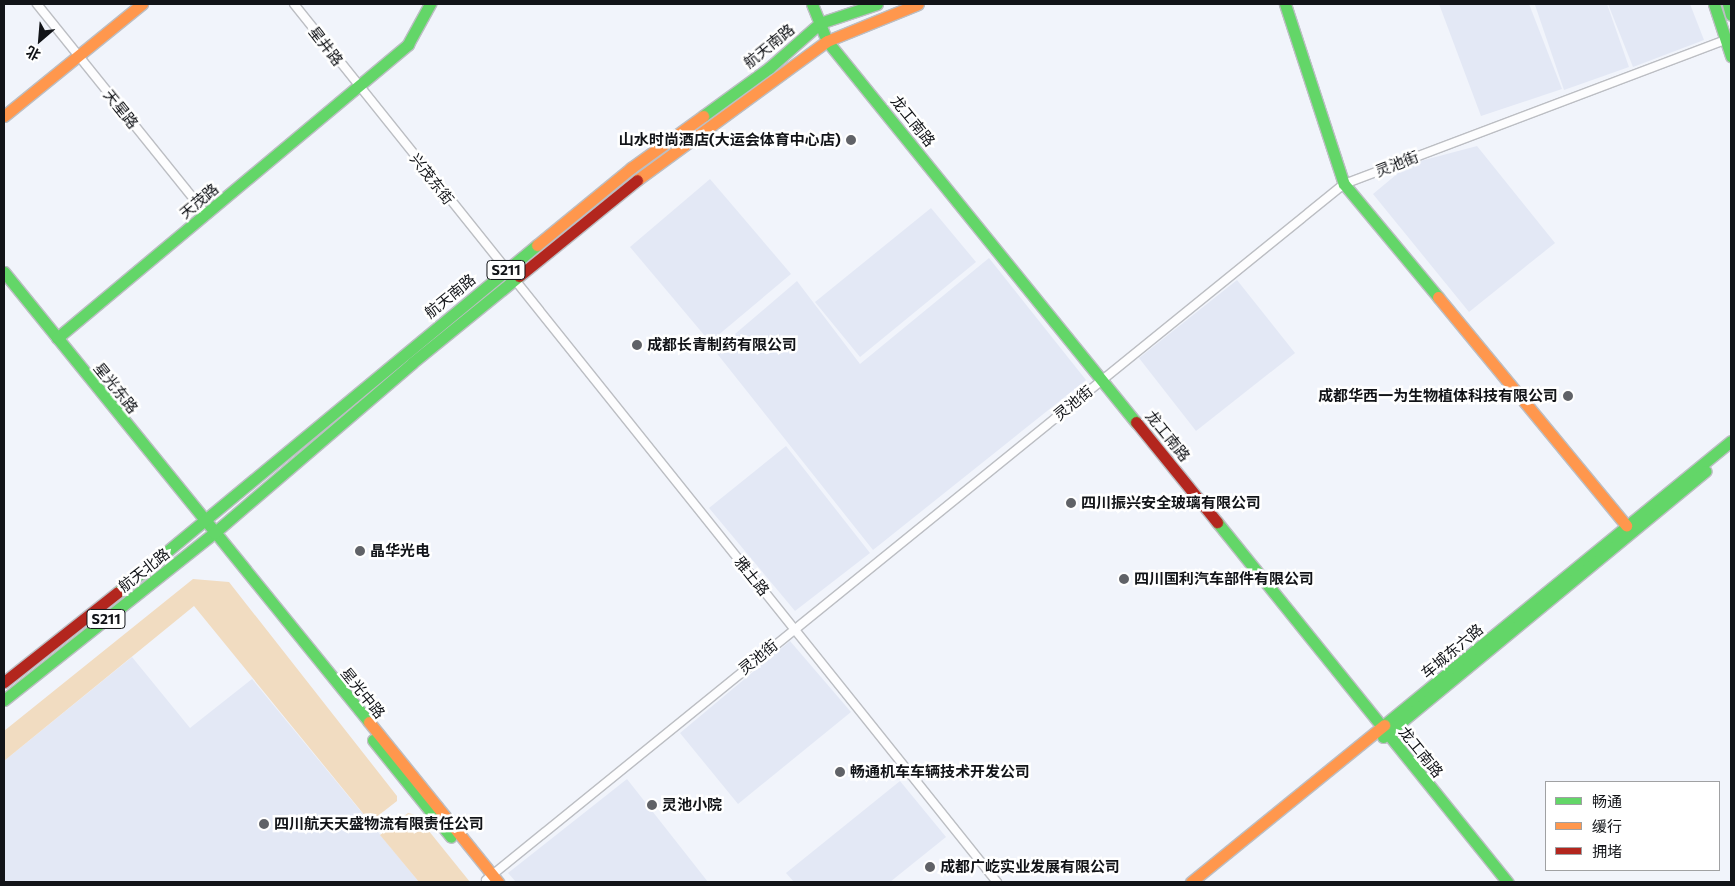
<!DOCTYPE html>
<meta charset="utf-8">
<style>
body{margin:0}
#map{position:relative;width:1735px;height:886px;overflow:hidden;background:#f1f4fb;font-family:Commissioner,"Noto Sans SC",sans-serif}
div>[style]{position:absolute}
.built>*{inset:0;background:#e3e8f5}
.green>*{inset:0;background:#f1dcc1}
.roads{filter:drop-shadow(1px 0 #bcbec3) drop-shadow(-1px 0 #bcbec3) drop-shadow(0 1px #bcbec3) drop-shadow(0 -1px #bcbec3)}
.street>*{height:8px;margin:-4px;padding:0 4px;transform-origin:4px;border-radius:4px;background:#fdfdfe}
.fast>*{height:11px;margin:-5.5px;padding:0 5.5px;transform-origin:5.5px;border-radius:5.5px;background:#63d668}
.slow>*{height:11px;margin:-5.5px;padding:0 5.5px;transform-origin:5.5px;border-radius:5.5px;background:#ff974d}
.jam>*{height:11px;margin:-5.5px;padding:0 5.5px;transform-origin:5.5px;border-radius:5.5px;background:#b3261e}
.dots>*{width:14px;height:14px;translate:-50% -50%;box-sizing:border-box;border:2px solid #fff;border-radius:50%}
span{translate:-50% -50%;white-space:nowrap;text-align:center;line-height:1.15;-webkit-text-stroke:5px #fff;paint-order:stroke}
.shield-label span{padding:1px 4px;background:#fff;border:1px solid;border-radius:4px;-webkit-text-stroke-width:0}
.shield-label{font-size:14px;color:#121418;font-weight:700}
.street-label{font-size:15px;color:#121418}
.poi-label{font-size:15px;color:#121418;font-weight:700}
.right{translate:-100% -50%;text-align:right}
.left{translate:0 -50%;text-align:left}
.frame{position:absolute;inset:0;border:5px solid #121418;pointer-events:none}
.legend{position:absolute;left:1545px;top:781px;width:175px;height:90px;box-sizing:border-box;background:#fff;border:1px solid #a0a1a3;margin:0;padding:6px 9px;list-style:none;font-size:15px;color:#121418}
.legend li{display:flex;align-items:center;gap:10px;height:25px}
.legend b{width:25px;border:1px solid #a0a1a3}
.north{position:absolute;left:15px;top:15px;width:50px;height:50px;-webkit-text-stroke:4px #fff;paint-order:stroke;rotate:207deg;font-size:14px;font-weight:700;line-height:20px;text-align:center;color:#121418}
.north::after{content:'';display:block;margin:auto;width:18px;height:22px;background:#121418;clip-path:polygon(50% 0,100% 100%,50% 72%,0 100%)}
</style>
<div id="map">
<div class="built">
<i style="clip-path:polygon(1439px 4px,1529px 4px,1562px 89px,1481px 116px)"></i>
<i style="clip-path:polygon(1539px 4px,1607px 4px,1629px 67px,1564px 90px,1535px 5px)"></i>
<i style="clip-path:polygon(1608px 4px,1690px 4px,1704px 40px,1633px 67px)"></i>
<i style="clip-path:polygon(1477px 146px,1555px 243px,1469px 312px,1373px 194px,1409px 164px)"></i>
<i style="clip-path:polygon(710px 179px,791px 274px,710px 342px,630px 247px)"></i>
<i style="clip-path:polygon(931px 208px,976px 262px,860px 357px,815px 302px)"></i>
<i style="clip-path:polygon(989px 258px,1086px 380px,873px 550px,715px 351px,797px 281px,860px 364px)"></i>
<i style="clip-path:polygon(1237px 280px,1295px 353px,1196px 431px,1139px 358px)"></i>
<i style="clip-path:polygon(786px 446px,870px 553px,795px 611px,709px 508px)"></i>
<i style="clip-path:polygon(790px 641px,851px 712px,738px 804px,680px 733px)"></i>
<i style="clip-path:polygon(132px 657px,190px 728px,252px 679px,419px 882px,4px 882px,4px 761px)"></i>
<i style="clip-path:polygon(627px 779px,708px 882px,516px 882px,508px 873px)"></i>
<i style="clip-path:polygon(900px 781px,946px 837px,890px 882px,794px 882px,786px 873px)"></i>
</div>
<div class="green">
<i style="clip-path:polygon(193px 579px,229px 582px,397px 796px,397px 801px,370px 822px,194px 606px,4px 761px,4px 731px)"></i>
<i style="clip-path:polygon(408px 813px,416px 815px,470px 882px,419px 882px,380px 835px)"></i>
</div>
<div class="roads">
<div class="street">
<i style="left:37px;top:4px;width:270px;rotate:51.2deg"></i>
<i style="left:294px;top:4px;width:1125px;rotate:51.32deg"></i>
<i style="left:486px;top:880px;width:1105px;rotate:-39.05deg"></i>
<i style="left:1344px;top:184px;width:408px;rotate:-20.7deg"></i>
</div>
<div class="fast">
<i style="left:812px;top:4px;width:40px;rotate:68deg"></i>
<i style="left:827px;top:41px;width:491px;rotate:51deg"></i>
<i style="left:1285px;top:4px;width:189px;rotate:71.9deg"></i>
<i style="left:1344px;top:184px;width:147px;rotate:50.2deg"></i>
<i style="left:1714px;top:4px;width:55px;rotate:71.9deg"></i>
<i style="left:1728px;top:4px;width:11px;rotate:75deg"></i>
<i style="left:703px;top:116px;width:82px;rotate:-36deg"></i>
<i style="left:769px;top:68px;width:68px;rotate:-41.4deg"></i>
<i style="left:820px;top:23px;width:60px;rotate:-18.4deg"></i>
<i style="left:4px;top:272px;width:579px;rotate:50.95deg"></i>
<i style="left:57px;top:338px;width:458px;rotate:-39.9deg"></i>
<i style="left:408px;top:44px;width:46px;rotate:-61.2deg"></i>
<i style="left:1217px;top:522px;width:463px;rotate:51.1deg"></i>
<i style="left:118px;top:592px;width:544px;rotate:-39.63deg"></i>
<i style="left:4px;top:700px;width:268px;rotate:-38.5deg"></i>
<i style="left:214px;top:533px;width:261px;rotate:-40.6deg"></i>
<i style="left:412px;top:363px;width:138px;rotate:-39.1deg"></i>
<i style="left:1384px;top:725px;width:448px;rotate:-39.3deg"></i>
<i style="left:1383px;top:737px;width:418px;rotate:-39.5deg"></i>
<i style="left:373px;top:740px;width:124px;rotate:51.2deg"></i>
</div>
<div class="slow">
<i style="left:4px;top:116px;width:178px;rotate:-39.1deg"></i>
<i style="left:637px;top:180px;width:235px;rotate:-36.2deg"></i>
<i style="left:827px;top:41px;width:98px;rotate:-22.1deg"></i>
<i style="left:537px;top:245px;width:122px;rotate:-39.3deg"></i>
<i style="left:631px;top:168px;width:89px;rotate:-35.8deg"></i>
<i style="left:1438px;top:297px;width:296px;rotate:50.5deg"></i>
<i style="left:369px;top:722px;width:206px;rotate:51.1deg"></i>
<i style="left:1191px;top:882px;width:249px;rotate:-39.1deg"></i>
</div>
<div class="jam">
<i style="left:519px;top:276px;width:152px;rotate:-39.1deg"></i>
<i style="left:1136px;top:422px;width:129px;rotate:51deg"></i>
<i style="left:4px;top:682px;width:145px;rotate:-38.3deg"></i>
</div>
</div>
<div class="dots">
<i style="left:851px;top:140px;background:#606267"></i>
<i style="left:637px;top:345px;background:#606267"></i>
<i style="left:1568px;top:396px;background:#606267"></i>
<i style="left:1071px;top:503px;background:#606267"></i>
<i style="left:360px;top:551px;background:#606267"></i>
<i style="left:1124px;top:579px;background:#606267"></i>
<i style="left:840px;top:772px;background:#606267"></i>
<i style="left:652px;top:805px;background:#606267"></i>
<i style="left:264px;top:824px;background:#606267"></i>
<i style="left:930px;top:867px;background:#606267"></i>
</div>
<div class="shield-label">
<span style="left:506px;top:270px">S211</span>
<span style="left:106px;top:619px">S211</span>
</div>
<div class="street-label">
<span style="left:326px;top:46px;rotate:52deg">星井路</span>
<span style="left:769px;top:46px;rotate:-39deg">航天南路</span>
<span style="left:121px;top:109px;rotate:51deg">天星路</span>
<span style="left:913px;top:121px;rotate:51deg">龙工南路</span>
<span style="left:1397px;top:164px;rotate:-21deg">灵池街</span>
<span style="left:432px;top:179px;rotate:52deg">兴茂东街</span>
<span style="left:199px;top:201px;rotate:-40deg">天茂路</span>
<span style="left:450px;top:296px;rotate:-39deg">航天南路</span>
<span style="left:116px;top:388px;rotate:51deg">星光东路</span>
<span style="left:1073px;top:403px;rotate:-39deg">灵池街</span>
<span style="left:1168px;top:436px;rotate:51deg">龙工南路</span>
<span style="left:144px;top:570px;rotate:-38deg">航天北路</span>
<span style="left:752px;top:576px;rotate:51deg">雅土路</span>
<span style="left:1452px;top:651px;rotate:-40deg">车城东六路</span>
<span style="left:758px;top:657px;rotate:-39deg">灵池街</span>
<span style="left:363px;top:693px;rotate:51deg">星光中路</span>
<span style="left:1421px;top:752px;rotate:51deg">龙工南路</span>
</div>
<div class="poi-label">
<span class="right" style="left:841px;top:140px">山水时尚酒店(大运会体育中心店)</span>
<span class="left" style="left:647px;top:345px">成都长青制药有限公司</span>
<span class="right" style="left:1558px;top:396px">成都华西一为生物植体科技有限公司</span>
<span class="left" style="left:1081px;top:503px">四川振兴安全玻璃有限公司</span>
<span class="left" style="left:370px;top:551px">晶华光电</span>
<span class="left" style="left:1134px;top:579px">四川国利汽车部件有限公司</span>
<span class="left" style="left:850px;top:772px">畅通机车车辆技术开发公司</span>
<span class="left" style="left:662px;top:805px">灵池小院</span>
<span class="left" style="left:274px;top:824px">四川航天天盛物流有限责任公司</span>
<span class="left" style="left:940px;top:867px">成都广屹实业发展有限公司</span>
</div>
<div class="frame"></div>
<ul class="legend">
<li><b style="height:6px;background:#63d668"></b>畅通</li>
<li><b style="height:6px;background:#ff974d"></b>缓行</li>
<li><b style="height:6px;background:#b3261e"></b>拥堵</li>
</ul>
<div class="north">北</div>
</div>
